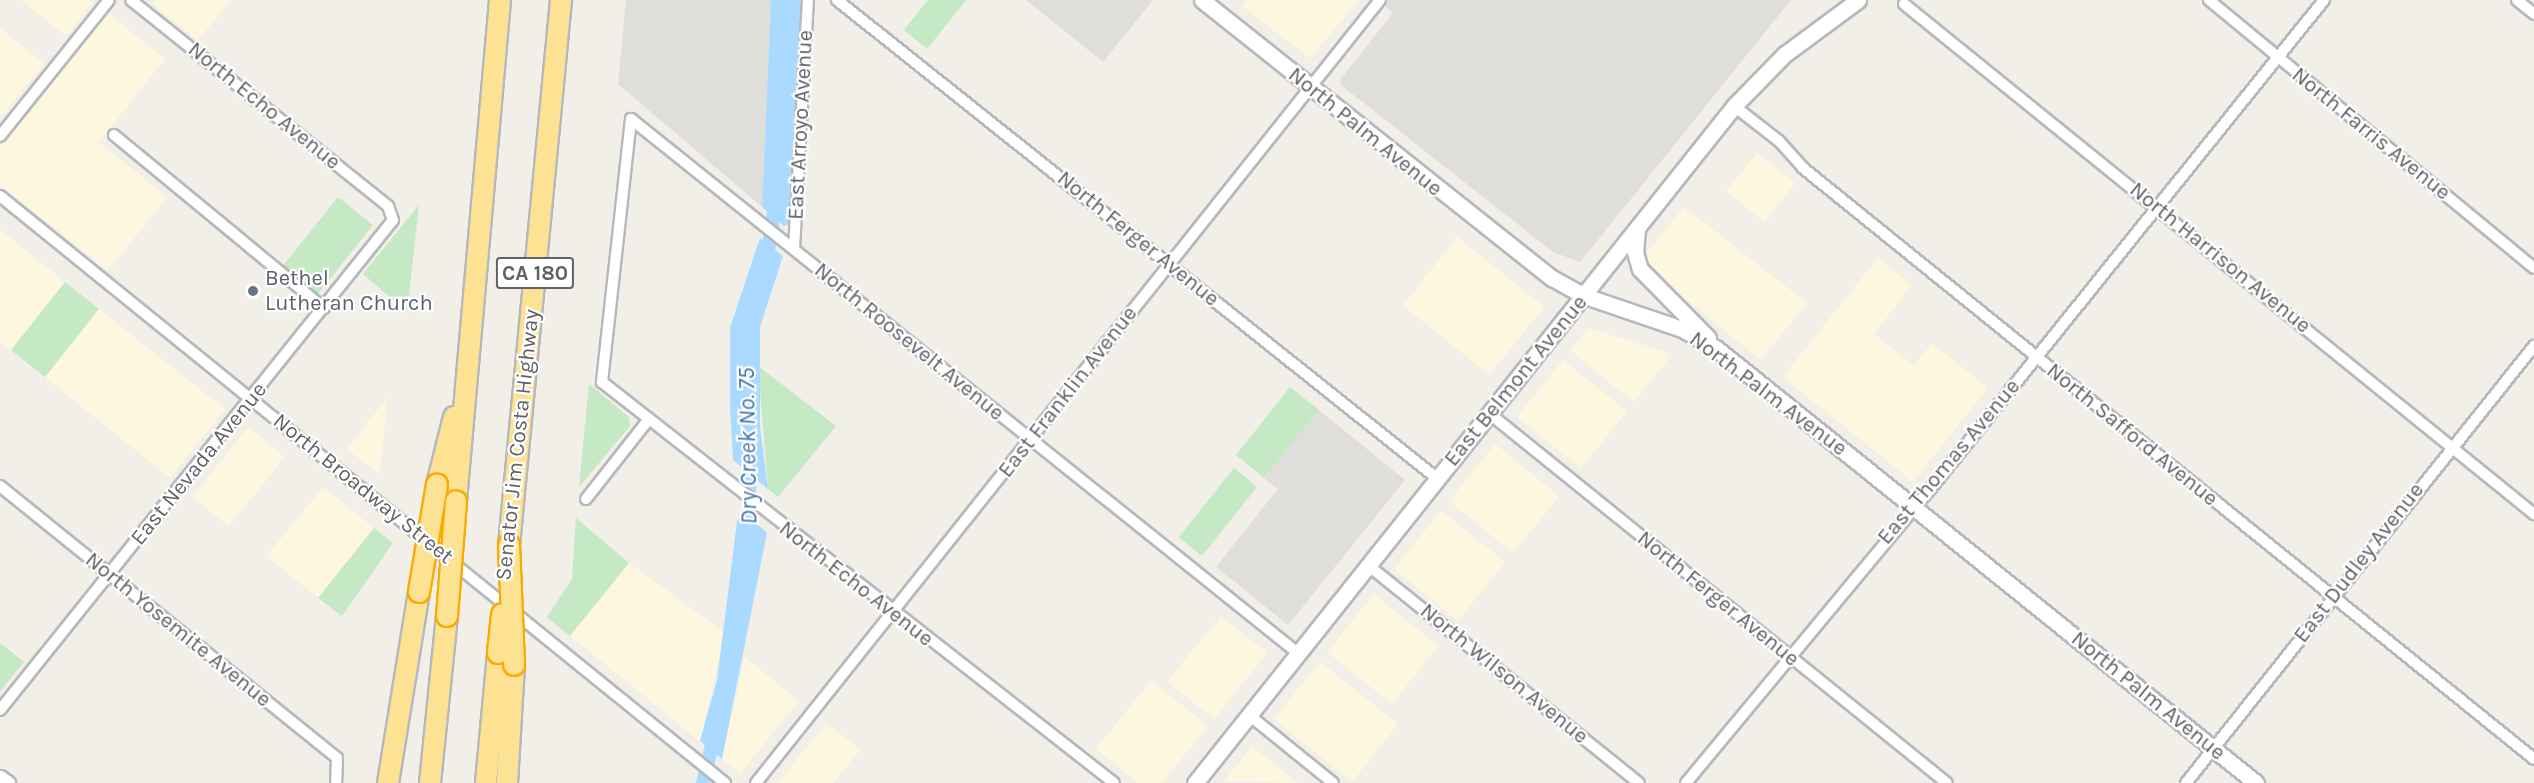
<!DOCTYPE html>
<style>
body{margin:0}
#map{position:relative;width:2534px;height:783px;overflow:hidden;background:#f1efe8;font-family:Karla,sans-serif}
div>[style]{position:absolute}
.commercial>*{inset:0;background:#fef7e0}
.industrial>*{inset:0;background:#e0deda}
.green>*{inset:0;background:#c5e8c5}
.water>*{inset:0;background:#aadaff}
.canal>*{height:14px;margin:-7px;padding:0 7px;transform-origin:7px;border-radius:7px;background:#aadaff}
.roads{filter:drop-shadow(2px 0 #b5b8bc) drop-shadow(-2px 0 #b5b8bc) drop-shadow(0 2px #b5b8bc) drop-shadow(0 -2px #b5b8bc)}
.street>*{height:10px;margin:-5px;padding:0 5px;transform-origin:5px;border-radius:5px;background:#fff}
.secondary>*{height:15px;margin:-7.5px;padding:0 7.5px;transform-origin:7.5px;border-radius:7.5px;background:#fff}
.highway>*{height:20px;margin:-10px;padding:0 10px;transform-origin:10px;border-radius:10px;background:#fde293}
.bridges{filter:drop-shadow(2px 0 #f9ab00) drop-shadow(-2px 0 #f9ab00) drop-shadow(0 2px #f9ab00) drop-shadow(0 -2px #f9ab00)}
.highway-bridge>*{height:20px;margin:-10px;padding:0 10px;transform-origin:10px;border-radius:10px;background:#fde293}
.dots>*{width:16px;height:16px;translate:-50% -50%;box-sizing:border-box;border:3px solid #fff;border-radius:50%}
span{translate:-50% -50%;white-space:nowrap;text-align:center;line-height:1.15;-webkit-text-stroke:4.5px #fff;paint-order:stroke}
.shield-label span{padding:2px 4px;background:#fff;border:2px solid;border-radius:4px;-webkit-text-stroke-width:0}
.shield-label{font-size:21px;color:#5f6368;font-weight:700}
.street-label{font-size:22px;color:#5f6368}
.worship-label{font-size:22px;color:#5b616d}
.left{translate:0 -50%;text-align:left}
.water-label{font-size:24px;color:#4174aa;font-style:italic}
</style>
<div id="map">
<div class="commercial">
<i style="clip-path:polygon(21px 0,91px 0,93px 2px,66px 36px)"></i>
<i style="clip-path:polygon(155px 0,231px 0,198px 40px,152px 4px)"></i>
<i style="clip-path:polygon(1247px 0,1359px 0,1310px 58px,1242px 6px)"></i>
<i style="clip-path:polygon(107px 12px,165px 59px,99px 142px,167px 197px,108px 271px,0 185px,0 146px)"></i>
<i style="clip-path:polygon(0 28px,44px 64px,0 118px)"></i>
<i style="clip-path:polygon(1757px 153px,1795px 183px,1765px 222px,1726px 191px)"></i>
<i style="clip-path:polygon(1684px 207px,1807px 303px,1761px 360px,1649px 269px,1647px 253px)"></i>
<i style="clip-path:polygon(0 230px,65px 282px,11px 350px,0 341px)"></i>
<i style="clip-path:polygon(1457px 237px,1544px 307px,1489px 375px,1403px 305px)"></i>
<i style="clip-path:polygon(1878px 258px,1912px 285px,1874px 334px,1914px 366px,1932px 343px,1988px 388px,1913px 482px,1783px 377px)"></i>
<i style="clip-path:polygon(99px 309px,225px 409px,170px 478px,45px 377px)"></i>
<i style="clip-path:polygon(1588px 328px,1672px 354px,1634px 402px,1570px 350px)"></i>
<i style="clip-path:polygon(1563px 360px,1627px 411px,1581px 468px,1517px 417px)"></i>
<i style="clip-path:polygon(387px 398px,380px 473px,378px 473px,347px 449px)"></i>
<i style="clip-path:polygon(248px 427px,285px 457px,229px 526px,193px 497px)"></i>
<i style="clip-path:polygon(1495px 444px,1559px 496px,1513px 553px,1449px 501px)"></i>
<i style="clip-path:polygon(323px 487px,374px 528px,318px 598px,267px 556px)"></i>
<i style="clip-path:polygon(1441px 511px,1505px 562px,1458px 621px,1394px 569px)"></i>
<i style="clip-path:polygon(629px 563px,725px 633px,700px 741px,570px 636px)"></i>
<i style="clip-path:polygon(1374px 594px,1438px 646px,1392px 704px,1327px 652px)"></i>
<i style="clip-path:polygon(1221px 616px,1267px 653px,1214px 719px,1167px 682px)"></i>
<i style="clip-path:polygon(745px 657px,799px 701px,740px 774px,722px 759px)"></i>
<i style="clip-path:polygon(1320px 662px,1398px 724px,1352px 782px,1274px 719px)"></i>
<i style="clip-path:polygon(1151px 681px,1208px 726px,1162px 783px,1138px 783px,1096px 749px)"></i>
<i style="clip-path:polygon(826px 723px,860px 749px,833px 783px,778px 783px)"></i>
<i style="clip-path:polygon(1252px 746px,1298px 783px,1225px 781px)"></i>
</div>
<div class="industrial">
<i style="clip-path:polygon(626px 0,771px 0,762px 207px,618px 84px)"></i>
<i style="clip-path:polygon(1026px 0,1153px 0,1103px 62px)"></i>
<i style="clip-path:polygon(1378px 0,1791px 0,1580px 262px,1553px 252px,1341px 85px,1340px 80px,1393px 13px)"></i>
<i style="clip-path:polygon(1319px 410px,1405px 480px,1288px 625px,1216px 567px,1278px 489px,1264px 478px)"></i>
</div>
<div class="green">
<i style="clip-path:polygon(928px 0,966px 0,927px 49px,904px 30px)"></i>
<i style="clip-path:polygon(338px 197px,373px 225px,313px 300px,278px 272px)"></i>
<i style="clip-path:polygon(419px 205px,407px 312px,363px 274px)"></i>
<i style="clip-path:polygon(65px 282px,99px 309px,45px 377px,11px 350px)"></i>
<i style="clip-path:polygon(758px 366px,836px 426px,778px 497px,768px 489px)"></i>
<i style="clip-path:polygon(589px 384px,629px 417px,630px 426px,579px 487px)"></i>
<i style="clip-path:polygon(1290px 387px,1319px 410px,1264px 478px,1236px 455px)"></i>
<i style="clip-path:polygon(1234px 468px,1257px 487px,1202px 556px,1179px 537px)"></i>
<i style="clip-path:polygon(576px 518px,629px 563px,570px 636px,547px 617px,572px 579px)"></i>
<i style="clip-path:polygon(374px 528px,393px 543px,342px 616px,318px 598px)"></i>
<i style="clip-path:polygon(0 643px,24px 662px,0 691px)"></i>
</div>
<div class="water">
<i style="clip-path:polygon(771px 0,802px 0,789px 224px,784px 226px,762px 207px)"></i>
<i style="clip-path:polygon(760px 238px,783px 256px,760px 327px,760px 427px,768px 489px,733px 460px,730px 406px,730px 328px)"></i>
<i style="clip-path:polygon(744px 512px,767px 533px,722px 759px,700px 741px,717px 680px,737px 521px)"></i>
</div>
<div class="canal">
<i style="left:766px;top:263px;width:64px;rotate:-81deg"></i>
<i style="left:749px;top:536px;width:79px;rotate:-90deg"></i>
<i style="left:703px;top:783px;width:52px;rotate:-76.8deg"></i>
</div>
<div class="roads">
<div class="street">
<i style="left:837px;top:0;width:769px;rotate:38.56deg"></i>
<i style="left:2209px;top:0;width:421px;rotate:39.5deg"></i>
<i style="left:2517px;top:0;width:22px;rotate:39deg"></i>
<i style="left:1904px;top:4px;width:811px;rotate:38.99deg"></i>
<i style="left:1734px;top:106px;width:57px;rotate:37.9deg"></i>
<i style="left:1779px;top:141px;width:36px;rotate:48deg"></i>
<i style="left:1803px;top:168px;width:940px;rotate:38.95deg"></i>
<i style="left:631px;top:119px;width:265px;rotate:96.3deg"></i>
<i style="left:602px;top:382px;width:650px;rotate:38.07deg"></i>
<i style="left:631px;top:119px;width:856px;rotate:38.69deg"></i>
<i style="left:114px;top:135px;width:272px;rotate:39.5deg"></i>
<i style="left:0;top:136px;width:174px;rotate:-51.3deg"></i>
<i style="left:0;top:196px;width:933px;rotate:39deg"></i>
<i style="left:794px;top:249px;width:249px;rotate:-86.8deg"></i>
<i style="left:1490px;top:414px;width:587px;rotate:38.92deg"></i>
<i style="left:0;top:486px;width:433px;rotate:38.9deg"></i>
<i style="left:337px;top:758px;width:25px;rotate:92deg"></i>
<i style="left:586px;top:499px;width:102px;rotate:-51.8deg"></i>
<i style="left:1369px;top:566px;width:346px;rotate:38.8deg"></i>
<i style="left:0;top:710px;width:628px;rotate:-51.27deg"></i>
<i style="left:393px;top:220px;width:15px;rotate:-110deg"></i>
<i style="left:388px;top:206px;width:329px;rotate:-141.3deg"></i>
<i style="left:1249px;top:715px;width:108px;rotate:39deg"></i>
<i style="left:756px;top:783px;width:1001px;rotate:-51.45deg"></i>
<i style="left:1686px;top:783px;width:378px;rotate:-50.3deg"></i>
<i style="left:1928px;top:492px;width:632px;rotate:-51.17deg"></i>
<i style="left:2186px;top:783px;width:559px;rotate:-51.47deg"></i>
</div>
<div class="secondary">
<i style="left:1202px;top:0;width:447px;rotate:38.5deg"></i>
<i style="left:1552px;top:278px;width:38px;rotate:29deg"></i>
<i style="left:1585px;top:296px;width:102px;rotate:18.8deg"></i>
<i style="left:1682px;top:329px;width:40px;rotate:29.7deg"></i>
<i style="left:1717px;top:349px;width:692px;rotate:38.84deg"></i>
<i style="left:1637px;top:230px;width:22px;rotate:95deg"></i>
<i style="left:1635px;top:252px;width:18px;rotate:74deg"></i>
<i style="left:1640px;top:269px;width:97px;rotate:45.4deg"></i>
<i style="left:0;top:778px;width:9px;rotate:36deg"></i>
<i style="left:1195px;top:783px;width:865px;rotate:-51.47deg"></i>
<i style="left:1734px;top:106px;width:73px;rotate:-45.6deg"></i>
<i style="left:1785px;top:54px;width:91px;rotate:-36.5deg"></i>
</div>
<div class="highway">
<i style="left:437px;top:485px;width:70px;rotate:-76deg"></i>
<i style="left:456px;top:501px;width:503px;rotate:-84.98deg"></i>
<i style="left:509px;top:545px;width:547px;rotate:-84.55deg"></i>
<i style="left:388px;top:783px;width:193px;rotate:-80.8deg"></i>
<i style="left:430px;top:783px;width:168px;rotate:-84.2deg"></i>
<i style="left:486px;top:783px;width:131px;rotate:-84.7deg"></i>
<i style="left:507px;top:783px;width:118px;rotate:-86.6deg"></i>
</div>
</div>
<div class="bridges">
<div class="highway-bridge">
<i style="left:509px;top:545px;width:120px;rotate:87.6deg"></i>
<i style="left:419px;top:592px;width:109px;rotate:-80.5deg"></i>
<i style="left:447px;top:616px;width:115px;rotate:-85.5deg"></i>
<i style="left:498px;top:653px;width:39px;rotate:-84deg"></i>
</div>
</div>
<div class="dots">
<i style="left:253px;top:291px;background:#6b7280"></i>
</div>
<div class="shield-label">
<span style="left:535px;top:273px">CA 180</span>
</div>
<div class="street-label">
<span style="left:264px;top:106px;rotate:39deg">North Echo Avenue</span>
<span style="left:801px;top:125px;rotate:-87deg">East Arroyo Avenue</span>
<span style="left:1365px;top:132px;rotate:39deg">North Palm Avenue</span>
<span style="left:2371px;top:134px;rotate:39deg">North Farris Avenue</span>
<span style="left:1138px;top:239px;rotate:39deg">North Ferger Avenue</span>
<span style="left:2220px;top:258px;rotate:39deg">North Harrison Avenue</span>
<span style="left:909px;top:342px;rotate:39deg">North Roosevelt Avenue</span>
<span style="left:1516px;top:381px;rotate:-51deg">East Belmont Avenue</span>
<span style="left:1068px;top:392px;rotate:-52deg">East Franklin Avenue</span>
<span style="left:1768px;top:394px;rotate:37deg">North Palm Avenue</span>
<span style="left:2132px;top:435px;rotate:39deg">North Safford Avenue</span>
<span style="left:518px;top:445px;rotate:-84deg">Senator Jim Costa Highway</span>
<span style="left:1949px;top:462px;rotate:-50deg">East Thomas Avenue</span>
<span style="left:199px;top:464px;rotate:-51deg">East Nevada Avenue</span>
<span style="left:363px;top:489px;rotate:39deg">North Broadway Street</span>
<span style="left:2359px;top:563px;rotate:-52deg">East Dudley Avenue</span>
<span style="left:856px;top:584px;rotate:38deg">North Echo Avenue</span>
<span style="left:1718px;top:599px;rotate:39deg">North Ferger Avenue</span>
<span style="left:178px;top:630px;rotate:39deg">North Yosemite Avenue</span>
<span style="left:1504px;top:674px;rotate:39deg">North Wilson Avenue</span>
<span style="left:2148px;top:696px;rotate:39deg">North Palm Avenue</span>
</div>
<div class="worship-label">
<span class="left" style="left:265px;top:291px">Bethel<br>Lutheran Church</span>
</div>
<div class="water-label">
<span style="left:748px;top:446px;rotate:-91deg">Dry Creek No. 75</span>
</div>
</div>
